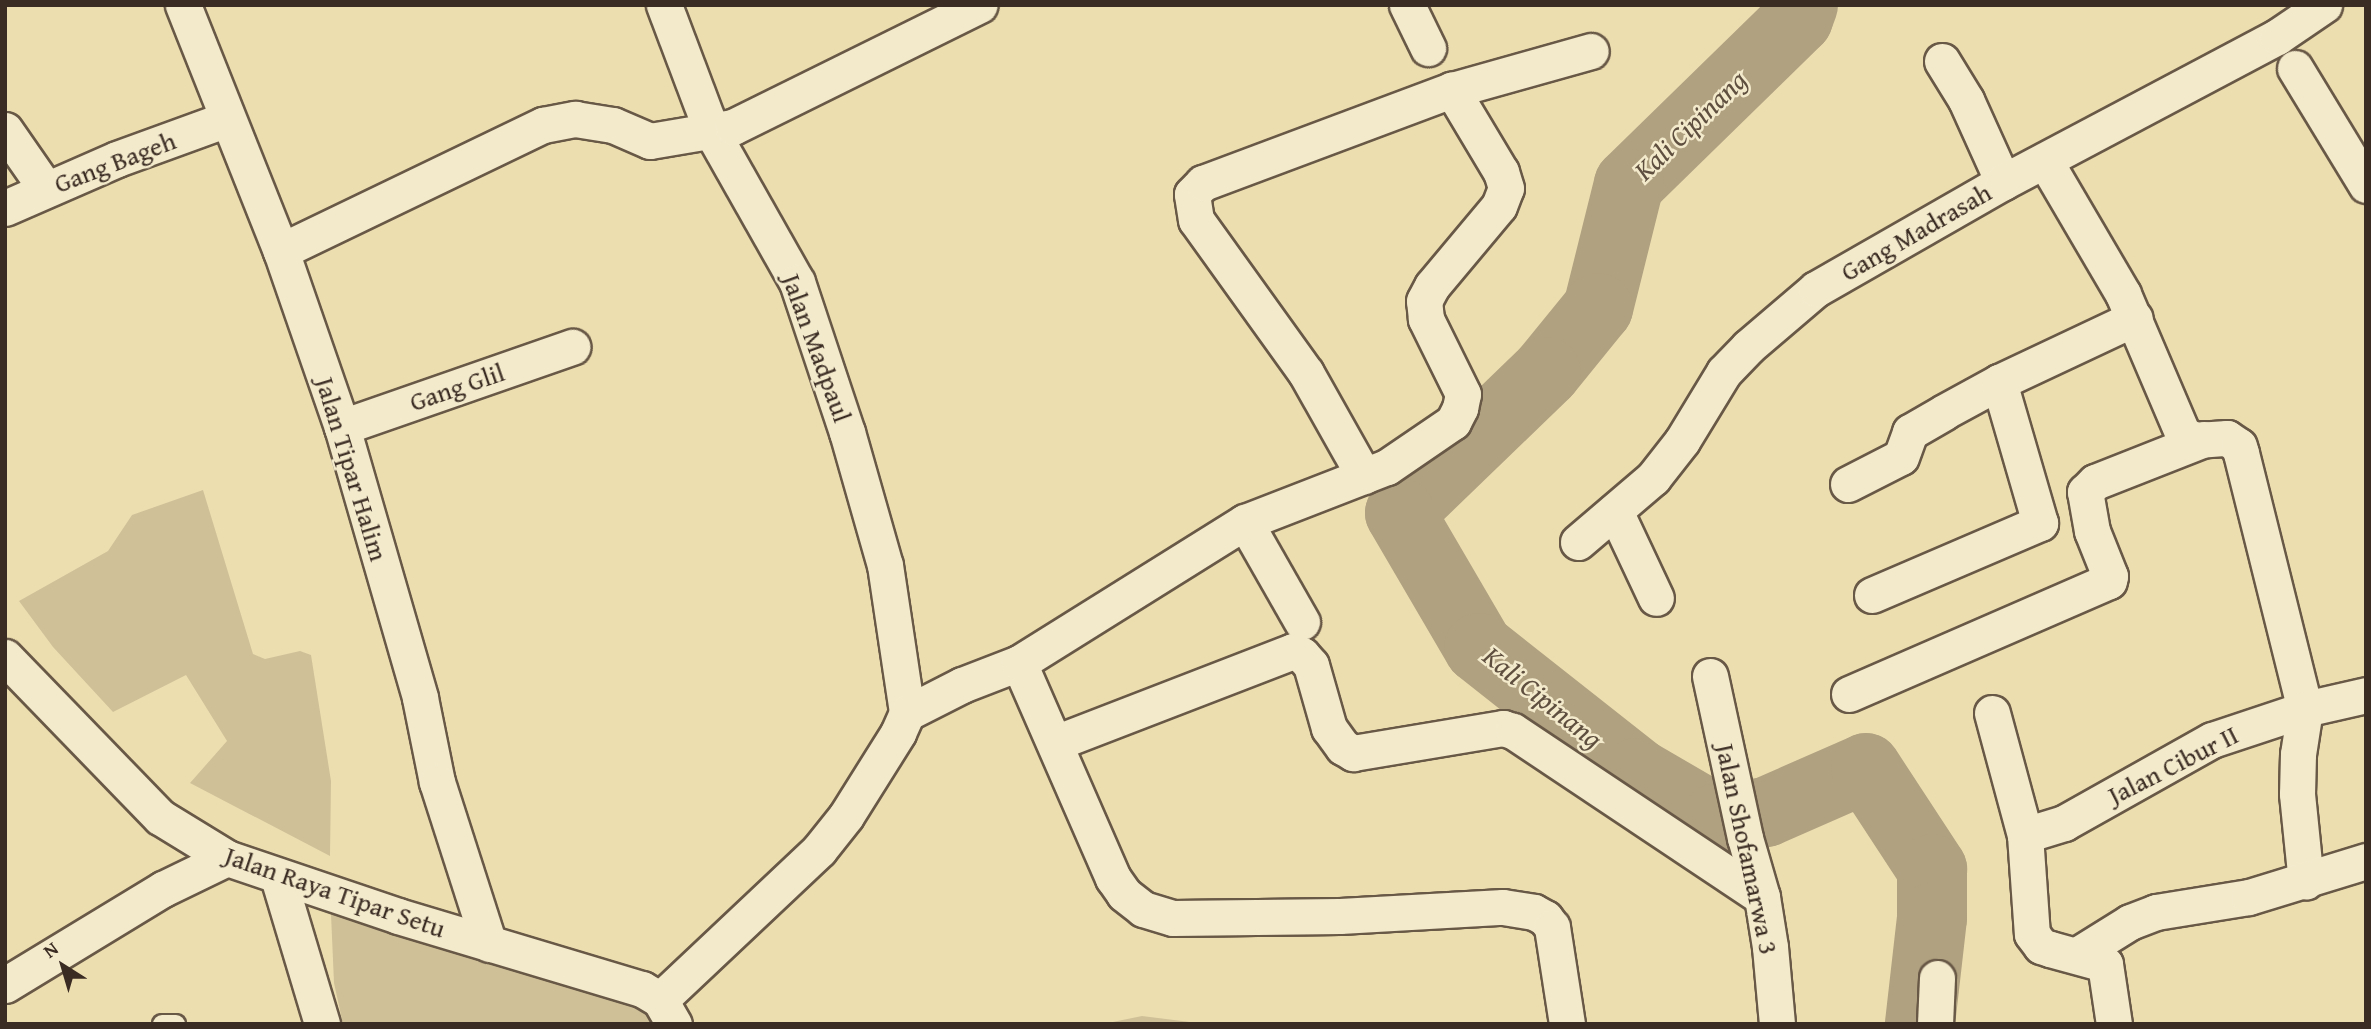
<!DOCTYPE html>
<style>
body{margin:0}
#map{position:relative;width:2371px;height:1029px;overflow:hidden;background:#eddeb0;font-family:"Gentium Book Plus",serif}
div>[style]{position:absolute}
.green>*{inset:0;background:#cfc098}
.river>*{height:70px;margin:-35px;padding:0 35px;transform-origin:35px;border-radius:35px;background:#b0a180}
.roads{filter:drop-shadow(2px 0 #685846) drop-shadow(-2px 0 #685846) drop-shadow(0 2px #685846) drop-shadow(0 -2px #685846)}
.service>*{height:18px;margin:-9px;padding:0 9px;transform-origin:9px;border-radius:9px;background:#f3eacc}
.minor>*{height:35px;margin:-17.5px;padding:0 17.5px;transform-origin:17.5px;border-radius:17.5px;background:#f3eacc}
span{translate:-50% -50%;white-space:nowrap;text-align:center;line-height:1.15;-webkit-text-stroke:5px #f3eacc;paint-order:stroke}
.street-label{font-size:26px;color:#3b2c23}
.water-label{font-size:28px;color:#5e4f3f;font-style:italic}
.frame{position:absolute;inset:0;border:7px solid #3b2c23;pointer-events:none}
.north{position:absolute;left:28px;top:931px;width:70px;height:70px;-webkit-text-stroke:5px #f3eacc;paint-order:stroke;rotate:323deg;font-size:19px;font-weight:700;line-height:28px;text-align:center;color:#3b2c23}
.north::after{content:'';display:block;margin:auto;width:24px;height:32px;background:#3b2c23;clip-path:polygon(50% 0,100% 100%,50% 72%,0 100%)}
</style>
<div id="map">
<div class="green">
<i style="clip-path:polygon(203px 490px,253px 654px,265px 659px,300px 651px,311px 655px,331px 781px,330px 856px,190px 783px,227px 741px,186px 675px,113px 712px,53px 647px,19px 601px,108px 551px,132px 515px)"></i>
<i style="clip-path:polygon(330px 891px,598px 974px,664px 1024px,343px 1024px,334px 983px)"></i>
<i style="clip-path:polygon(1142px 1016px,1206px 1024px,1103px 1024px)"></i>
</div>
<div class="river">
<i style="left:1803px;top:5px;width:15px;rotate:110deg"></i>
<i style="left:1798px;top:19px;width:236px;rotate:135.7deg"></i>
<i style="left:1629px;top:184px;width:128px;rotate:104deg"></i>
<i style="left:1598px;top:308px;width:82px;rotate:129.1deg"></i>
<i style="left:1546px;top:372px;width:203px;rotate:136deg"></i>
<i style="left:1400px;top:513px;width:156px;rotate:59.7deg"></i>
<i style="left:1479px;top:648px;width:201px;rotate:38.3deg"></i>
<i style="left:1637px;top:773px;width:91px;rotate:30.2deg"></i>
<i style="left:1716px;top:819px;width:50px;rotate:-8deg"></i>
<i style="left:1766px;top:812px;width:109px;rotate:-23.7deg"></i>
<i style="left:1866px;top:768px;width:121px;rotate:56.8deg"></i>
<i style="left:1932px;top:869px;width:49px;rotate:90deg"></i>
<i style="left:1932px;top:918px;width:107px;rotate:96.5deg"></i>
</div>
<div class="roads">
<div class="service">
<i style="left:162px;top:1024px;width:14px"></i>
</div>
<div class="minor">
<i style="left:183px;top:5px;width:265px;rotate:68.3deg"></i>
<i style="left:281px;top:251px;width:186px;rotate:70.9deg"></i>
<i style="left:342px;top:427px;width:282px;rotate:73.9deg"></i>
<i style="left:420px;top:698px;width:86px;rotate:78.6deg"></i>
<i style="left:437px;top:782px;width:170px;rotate:72.2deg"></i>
<i style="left:664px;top:5px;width:136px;rotate:69.3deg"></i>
<i style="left:712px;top:132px;width:172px;rotate:60.5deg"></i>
<i style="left:797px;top:282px;width:158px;rotate:71.6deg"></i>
<i style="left:847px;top:432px;width:138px;rotate:74.1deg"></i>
<i style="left:885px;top:565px;width:150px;rotate:81.5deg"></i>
<i style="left:1407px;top:5px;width:48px;rotate:64deg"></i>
<i style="left:1942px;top:61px;width:46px;rotate:58.4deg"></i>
<i style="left:1966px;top:100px;width:90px;rotate:65.7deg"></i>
<i style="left:2295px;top:68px;width:137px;rotate:58.7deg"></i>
<i style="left:5px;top:130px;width:72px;rotate:55.2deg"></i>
<i style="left:2045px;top:161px;width:154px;rotate:59.6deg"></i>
<i style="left:2123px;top:294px;width:153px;rotate:66.9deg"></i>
<i style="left:2183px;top:435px;width:15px;rotate:20deg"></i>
<i style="left:2197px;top:440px;width:30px;rotate:-4deg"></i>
<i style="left:2227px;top:438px;width:14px;rotate:34deg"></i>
<i style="left:2239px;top:446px;width:7px;rotate:74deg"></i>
<i style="left:2241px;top:453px;width:264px;rotate:76deg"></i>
<i style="left:2305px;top:709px;width:46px;rotate:98.8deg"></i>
<i style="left:2298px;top:754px;width:40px;rotate:91.4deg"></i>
<i style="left:2297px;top:794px;width:88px;rotate:84.2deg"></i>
<i style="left:5px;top:208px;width:122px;rotate:-23.6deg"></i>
<i style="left:117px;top:159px;width:117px;rotate:-20deg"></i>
<i style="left:281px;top:251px;width:291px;rotate:-25.7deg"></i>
<i style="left:543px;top:125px;width:33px;rotate:-11deg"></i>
<i style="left:575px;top:119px;width:38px;rotate:9deg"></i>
<i style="left:613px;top:125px;width:40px;rotate:23.4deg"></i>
<i style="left:650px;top:141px;width:84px;rotate:-9.6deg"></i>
<i style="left:733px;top:127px;width:275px;rotate:-26.3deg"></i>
<i style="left:342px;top:427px;width:244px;rotate:-19.2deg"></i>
<i style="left:1364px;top:476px;width:118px;rotate:-119.4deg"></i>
<i style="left:1306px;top:373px;width:188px;rotate:-125.7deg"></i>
<i style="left:1196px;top:220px;width:26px;rotate:-99deg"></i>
<i style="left:1192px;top:194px;width:16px;rotate:-45deg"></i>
<i style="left:1203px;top:183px;width:266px;rotate:-20.5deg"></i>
<i style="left:1452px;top:90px;width:144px;rotate:-15.7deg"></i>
<i style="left:1848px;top:484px;width:59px;rotate:-27deg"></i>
<i style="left:1901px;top:457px;width:27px;rotate:-70deg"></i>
<i style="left:1910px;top:432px;width:39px;rotate:-30deg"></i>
<i style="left:1944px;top:412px;width:63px;rotate:-28.6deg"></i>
<i style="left:1999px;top:382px;width:150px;rotate:-25.2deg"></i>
<i style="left:1615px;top:511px;width:96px;rotate:64.8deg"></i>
<i style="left:1245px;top:522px;width:115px;rotate:60.3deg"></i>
<i style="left:1578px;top:542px;width:99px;rotate:-40.5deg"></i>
<i style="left:1653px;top:478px;width:47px;rotate:-51.9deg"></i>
<i style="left:1682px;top:441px;width:81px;rotate:-58.7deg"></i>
<i style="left:1724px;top:372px;width:35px;rotate:-46deg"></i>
<i style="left:1748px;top:347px;width:89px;rotate:-40.5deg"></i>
<i style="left:1816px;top:289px;width:215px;rotate:-29.8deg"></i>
<i style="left:2003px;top:182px;width:310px;rotate:-27.9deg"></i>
<i style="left:2277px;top:37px;width:57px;rotate:-34.2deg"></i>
<i style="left:1872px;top:595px;width:183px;rotate:-23.2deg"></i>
<i style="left:2040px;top:523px;width:147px;rotate:-106.2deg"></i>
<i style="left:5px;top:657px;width:223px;rotate:45.9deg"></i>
<i style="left:160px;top:817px;width:79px;rotate:31.5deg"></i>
<i style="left:227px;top:858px;width:181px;rotate:18.7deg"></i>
<i style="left:398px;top:916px;width:255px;rotate:16.7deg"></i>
<i style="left:642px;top:989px;width:21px;rotate:31deg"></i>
<i style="left:660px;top:1000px;width:28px;rotate:60deg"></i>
<i style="left:1019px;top:663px;width:235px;rotate:66.4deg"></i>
<i style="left:1113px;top:878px;width:19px;rotate:55deg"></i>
<i style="left:1124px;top:894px;width:24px;rotate:38deg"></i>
<i style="left:1143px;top:909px;width:31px;rotate:17deg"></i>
<i style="left:1173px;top:918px;width:167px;rotate:-0.7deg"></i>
<i style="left:1340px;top:916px;width:163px;rotate:-3.2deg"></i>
<i style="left:1503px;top:907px;width:31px;rotate:9deg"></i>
<i style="left:1534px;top:912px;width:13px;rotate:29deg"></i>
<i style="left:1545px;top:918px;width:11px;rotate:52deg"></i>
<i style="left:1552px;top:927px;width:98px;rotate:81.2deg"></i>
<i style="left:1710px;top:676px;width:166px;rotate:77.8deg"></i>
<i style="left:1745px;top:838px;width:61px;rotate:73.9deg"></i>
<i style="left:1762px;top:897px;width:51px;rotate:80.9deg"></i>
<i style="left:1770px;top:947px;width:77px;rotate:84.8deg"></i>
<i style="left:1849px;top:694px;width:283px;rotate:-23.5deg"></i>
<i style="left:2109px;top:581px;width:5px;rotate:-79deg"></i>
<i style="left:2110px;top:576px;width:48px;rotate:-111.8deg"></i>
<i style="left:2092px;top:531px;width:40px;rotate:-100deg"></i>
<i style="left:2085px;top:492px;width:14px;rotate:-45deg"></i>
<i style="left:2095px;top:482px;width:117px;rotate:-21.5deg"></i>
<i style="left:1992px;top:713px;width:126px;rotate:74.9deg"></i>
<i style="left:2025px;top:835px;width:99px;rotate:86deg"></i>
<i style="left:2032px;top:934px;width:15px;rotate:53deg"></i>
<i style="left:2041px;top:946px;width:9px;rotate:18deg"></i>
<i style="left:2050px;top:949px;width:57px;rotate:15.3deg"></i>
<i style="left:2105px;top:964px;width:61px;rotate:81.5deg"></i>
<i style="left:1055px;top:743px;width:255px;rotate:-21.1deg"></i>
<i style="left:1293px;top:651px;width:10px;rotate:24deg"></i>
<i style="left:1302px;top:655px;width:13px;rotate:48deg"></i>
<i style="left:1311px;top:665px;width:66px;rotate:74.1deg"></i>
<i style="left:1329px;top:728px;width:24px;rotate:54deg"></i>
<i style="left:1343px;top:747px;width:12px;rotate:31deg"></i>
<i style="left:1353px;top:753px;width:152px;rotate:-9.5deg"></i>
<i style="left:1503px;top:728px;width:10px;rotate:17deg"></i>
<i style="left:1513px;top:731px;width:299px;rotate:33.7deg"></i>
<i style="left:2025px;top:835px;width:41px;rotate:-17.1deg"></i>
<i style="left:2064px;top:823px;width:170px;rotate:-29.3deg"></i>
<i style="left:2212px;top:740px;width:98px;rotate:-18.4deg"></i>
<i style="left:2305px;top:709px;width:63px;rotate:-12.9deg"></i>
<i style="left:278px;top:877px;width:153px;rotate:73.3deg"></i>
<i style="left:2077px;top:955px;width:62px;rotate:-31.9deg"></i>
<i style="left:2130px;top:922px;width:28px;rotate:-21deg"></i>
<i style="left:2156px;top:912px;width:94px;rotate:-9.2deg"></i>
<i style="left:2249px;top:897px;width:122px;rotate:-17.1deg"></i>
<i style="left:5px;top:985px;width:185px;rotate:-31.3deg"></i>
<i style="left:163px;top:889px;width:71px;rotate:-25.8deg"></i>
<i style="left:660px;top:1000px;width:219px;rotate:-43.3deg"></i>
<i style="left:819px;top:850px;width:43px;rotate:-51.5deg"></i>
<i style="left:846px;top:816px;width:98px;rotate:-57.9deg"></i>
<i style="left:898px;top:733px;width:22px;rotate:-66deg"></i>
<i style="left:907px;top:713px;width:62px;rotate:-27deg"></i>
<i style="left:962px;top:685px;width:61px;rotate:-21.1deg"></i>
<i style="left:1019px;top:663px;width:266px;rotate:-32deg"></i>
<i style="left:1245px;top:522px;width:152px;rotate:-21.2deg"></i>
<i style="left:1387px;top:467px;width:80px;rotate:-34.3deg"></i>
<i style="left:1453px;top:422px;width:16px;rotate:-63deg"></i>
<i style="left:1460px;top:408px;width:14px;rotate:-78deg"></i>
<i style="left:1463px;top:394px;width:84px;rotate:-116.3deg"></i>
<i style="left:1426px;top:319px;width:18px;rotate:-96deg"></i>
<i style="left:1424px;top:301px;width:17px;rotate:-62deg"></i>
<i style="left:1432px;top:286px;width:104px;rotate:-50.1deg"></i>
<i style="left:1499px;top:206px;width:19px;rotate:-69deg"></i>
<i style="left:1506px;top:188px;width:17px;rotate:-107deg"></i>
<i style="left:1501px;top:172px;width:96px;rotate:-120.9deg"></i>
<i style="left:1935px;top:1024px;width:46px;rotate:-87.5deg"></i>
</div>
</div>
<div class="street-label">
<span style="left:115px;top:162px;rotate:-21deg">Gang Bageh</span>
<span style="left:1916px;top:232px;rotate:-30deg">Gang Madrasah</span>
<span style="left:817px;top:348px;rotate:70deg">Jalan Madpaul</span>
<span style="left:457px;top:387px;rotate:-19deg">Gang Glil</span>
<span style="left:352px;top:469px;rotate:73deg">Jalan Tipar Halim</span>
<span style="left:2173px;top:765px;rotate:-27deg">Jalan Cibur II</span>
<span style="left:1747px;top:849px;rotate:78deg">Jalan Shofamarwa 3</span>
<span style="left:335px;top:892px;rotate:19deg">Jalan Raya Tipar Setu</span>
</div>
<div class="water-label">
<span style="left:1690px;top:125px;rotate:-44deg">Kali Cipinang</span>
<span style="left:1543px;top:697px;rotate:39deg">Kali Cipinang</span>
</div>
<div class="frame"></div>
<div class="north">N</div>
</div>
